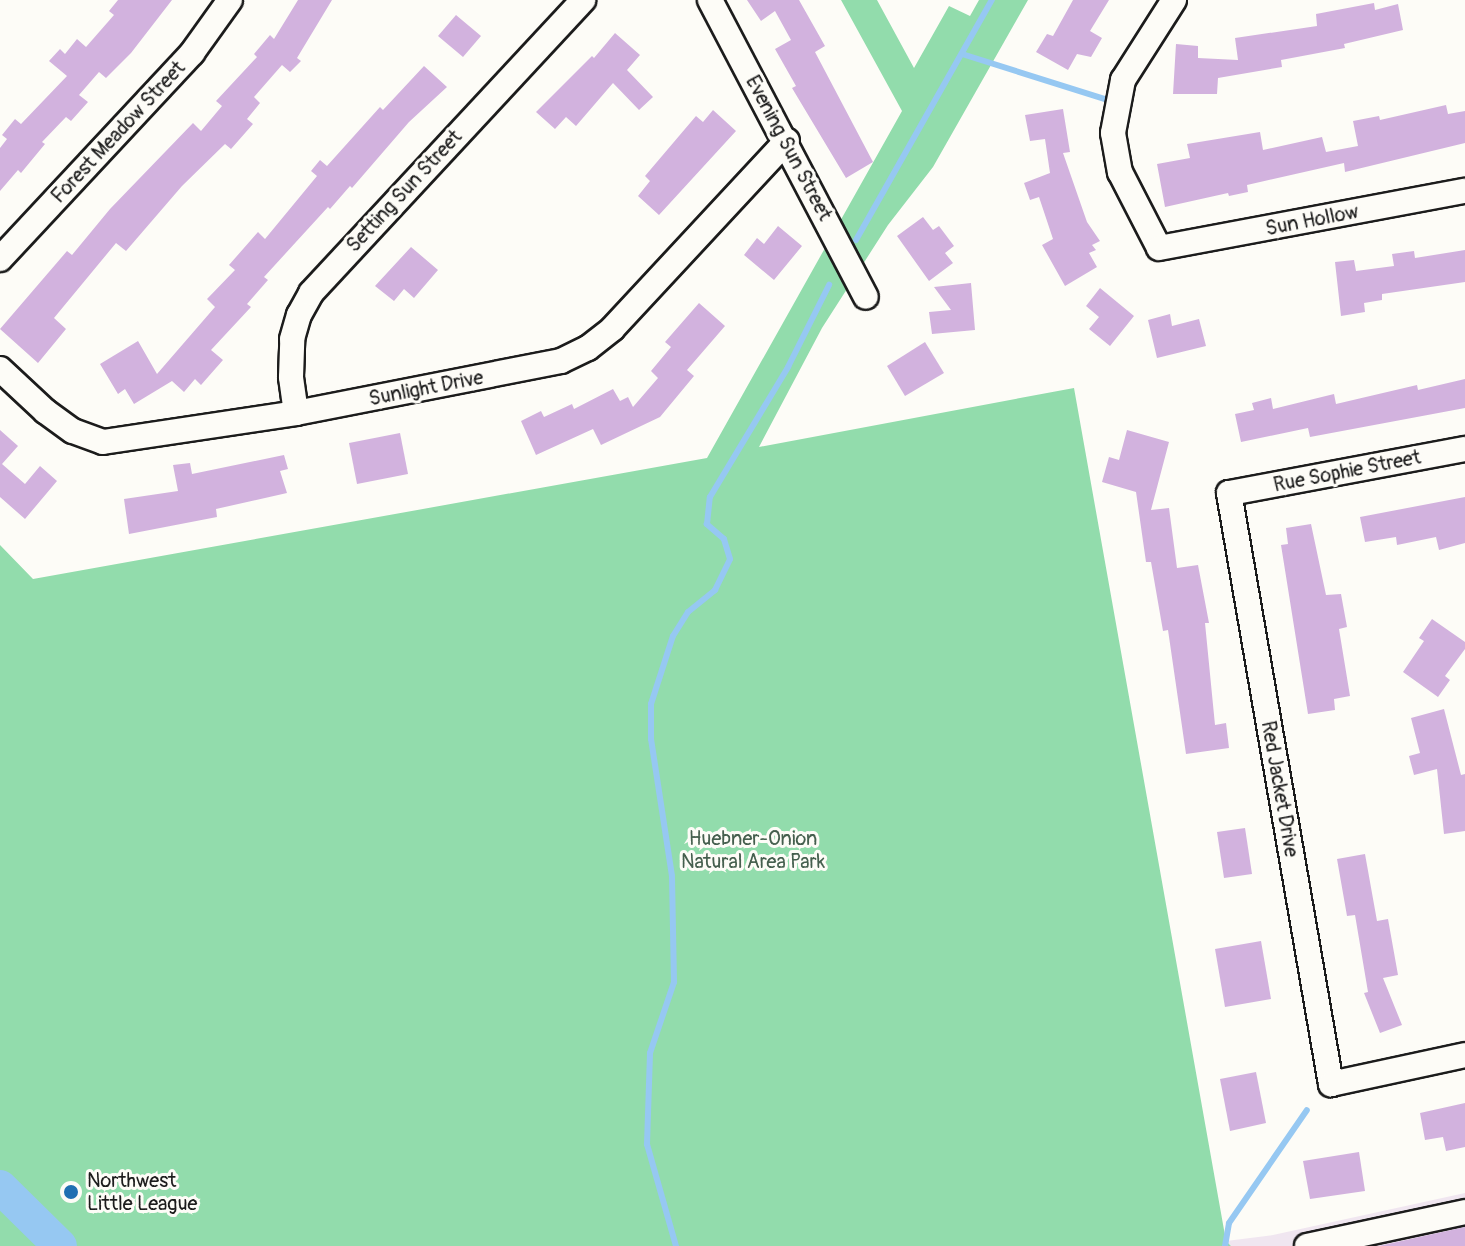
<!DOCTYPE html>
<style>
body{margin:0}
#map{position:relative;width:1465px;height:1246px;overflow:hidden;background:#fdfcf7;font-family:Pangolin,sans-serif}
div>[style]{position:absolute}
.built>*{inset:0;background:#f0e6f0}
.green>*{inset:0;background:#92dcac}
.stream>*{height:6px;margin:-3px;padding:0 3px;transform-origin:3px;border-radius:3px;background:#96c8f2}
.river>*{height:34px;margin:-17px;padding:0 17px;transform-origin:17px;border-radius:17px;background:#96c8f2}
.building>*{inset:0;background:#d2b2de}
.roads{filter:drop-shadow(2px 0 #1c1c1c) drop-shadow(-2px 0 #1c1c1c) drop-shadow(0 2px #1c1c1c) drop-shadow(0 -2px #1c1c1c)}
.minor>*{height:24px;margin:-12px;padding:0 12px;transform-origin:12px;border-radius:12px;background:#fdfcf7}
.dots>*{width:22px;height:22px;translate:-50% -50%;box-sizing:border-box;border:4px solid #fdfcf7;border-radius:50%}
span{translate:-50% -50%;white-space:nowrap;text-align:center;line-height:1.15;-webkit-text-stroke:6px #fdfcf7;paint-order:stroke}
.street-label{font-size:20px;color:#1c1c1c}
.park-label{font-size:20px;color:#455f4e}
.poi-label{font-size:20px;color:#1c1c1c}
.left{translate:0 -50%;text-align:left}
</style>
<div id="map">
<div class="built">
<i style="clip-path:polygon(1465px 1193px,1465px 1246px,1231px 1246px,1226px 1241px,1273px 1235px)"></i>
</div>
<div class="green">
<i style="clip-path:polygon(841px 0,877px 0,914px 68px,949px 6px,970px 16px,979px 0,1028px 0,933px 167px,888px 225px,822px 328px,759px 447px,1074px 388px,1226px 1241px,1231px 1246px,0 1246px,0 545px,33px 579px,707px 458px,902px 111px)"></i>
</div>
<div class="stream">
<i style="left:962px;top:54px;width:150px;rotate:17.5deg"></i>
<i style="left:856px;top:240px;width:276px;rotate:-60.5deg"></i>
<i style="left:676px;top:1246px;width:106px;rotate:-105.9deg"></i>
<i style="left:647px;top:1144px;width:91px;rotate:-88.1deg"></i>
<i style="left:650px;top:1053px;width:75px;rotate:-71.3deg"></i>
<i style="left:674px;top:982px;width:106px;rotate:-91.1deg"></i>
<i style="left:672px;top:876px;width:139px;rotate:-98.7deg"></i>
<i style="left:651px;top:739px;width:35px;rotate:-90deg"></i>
<i style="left:651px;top:704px;width:71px;rotate:-72.1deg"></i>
<i style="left:673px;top:636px;width:28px;rotate:-58deg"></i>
<i style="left:688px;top:612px;width:35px;rotate:-39deg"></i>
<i style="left:715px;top:590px;width:34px;rotate:-64deg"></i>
<i style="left:730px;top:559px;width:21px;rotate:-107deg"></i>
<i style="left:724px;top:539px;width:23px;rotate:-139deg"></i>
<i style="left:707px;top:524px;width:27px;rotate:-84deg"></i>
<i style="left:710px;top:497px;width:152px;rotate:-59deg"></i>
<i style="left:788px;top:367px;width:92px;rotate:-63.4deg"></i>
<i style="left:1225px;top:1246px;width:23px;rotate:-80deg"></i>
<i style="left:1229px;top:1223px;width:137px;rotate:-55.4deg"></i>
</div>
<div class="river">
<i style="left:0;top:1187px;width:84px;rotate:44.5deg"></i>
</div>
<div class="building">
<i style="clip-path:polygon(118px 0,172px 0,131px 53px,106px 78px,99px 72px,79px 95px,88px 102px,71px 121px,66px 117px,42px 142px,45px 144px,21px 173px,18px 170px,0 191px,0 148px,7px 139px,2px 135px,15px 119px,21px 124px,67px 76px,49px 61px,60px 49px,65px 54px,77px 39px,86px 47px,114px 15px,109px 11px)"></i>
<i style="clip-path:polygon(298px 0,332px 0,297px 58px,301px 61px,290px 72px,282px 65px,254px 97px,260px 103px,247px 119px,253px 124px,231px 149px,225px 144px,182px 186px,126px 251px,116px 243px,54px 318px,66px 329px,38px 363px,0 329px,67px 251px,72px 255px,110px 209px,193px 123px,201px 131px,222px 106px,216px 101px,257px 57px,254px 54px,270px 35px,274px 39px)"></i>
<i style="clip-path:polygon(747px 0,799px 0,825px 46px,815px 52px,873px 162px,846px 178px,792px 88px,796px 86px,775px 49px,791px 40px,775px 11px,761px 21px)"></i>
<i style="clip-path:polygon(1073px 0,1109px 0,1090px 31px,1102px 38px,1091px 57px,1077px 54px,1068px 70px,1036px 52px,1047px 34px,1053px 36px)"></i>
<i style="clip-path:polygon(1374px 3px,1375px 10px,1398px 4px,1403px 30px,1344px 44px,1345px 48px,1281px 60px,1282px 67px,1218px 78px,1217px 94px,1173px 94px,1176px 44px,1198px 46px,1198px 58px,1238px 60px,1235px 38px,1317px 26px,1316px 14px)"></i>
<i style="clip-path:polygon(456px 15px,481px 36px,463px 57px,438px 36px)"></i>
<i style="clip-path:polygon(615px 33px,640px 55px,627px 70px,653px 97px,639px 110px,613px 83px,576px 126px,566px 117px,555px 129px,536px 112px,592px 56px,594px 58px)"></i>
<i style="clip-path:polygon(424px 66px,447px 87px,409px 122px,352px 188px,350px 186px,330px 209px,328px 207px,264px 277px,268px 280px,247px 304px,251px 307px,211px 350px,223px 360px,201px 385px,195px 379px,184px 392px,172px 381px,134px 404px,125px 389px,118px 394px,100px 364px,138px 341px,157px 374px,215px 307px,207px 299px,235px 270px,229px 265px,258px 232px,265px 239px,317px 176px,311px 171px,320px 160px,327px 166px,380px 107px,383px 110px)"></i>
<i style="clip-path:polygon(1446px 105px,1448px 114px,1465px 111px,1465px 143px,1345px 172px,1344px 163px,1247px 185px,1248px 192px,1229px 196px,1228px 193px,1165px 207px,1157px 164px,1190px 158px,1187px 144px,1260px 132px,1263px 150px,1322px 137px,1326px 152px,1358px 146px,1353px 121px,1379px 116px,1380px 120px)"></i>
<i style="clip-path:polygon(1063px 109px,1070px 152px,1063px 153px,1087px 222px,1100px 241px,1092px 245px,1096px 250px,1089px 253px,1097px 267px,1065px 286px,1042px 245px,1053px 239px,1039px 197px,1030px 200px,1024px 183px,1050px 173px,1045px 139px,1030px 141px,1025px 115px)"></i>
<i style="clip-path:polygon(713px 110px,736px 131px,659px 215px,638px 196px,650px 181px,645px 176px,696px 116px,703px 122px)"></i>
<i style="clip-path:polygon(923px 217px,933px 230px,939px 226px,954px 246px,945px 253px,953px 263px,929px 281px,897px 236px)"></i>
<i style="clip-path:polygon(778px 226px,802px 246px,774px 280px,744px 255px,757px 238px,764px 244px)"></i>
<i style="clip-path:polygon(411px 247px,438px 270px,414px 298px,404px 289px,394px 301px,375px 286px)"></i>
<i style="clip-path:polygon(1465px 250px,1465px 282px,1382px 294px,1382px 300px,1364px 303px,1365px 312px,1341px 316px,1335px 262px,1354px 260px,1356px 271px,1394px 266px,1392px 254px,1414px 251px,1415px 258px)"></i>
<i style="clip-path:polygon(971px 283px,975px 330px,932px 334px,929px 312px,951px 310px,934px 287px)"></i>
<i style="clip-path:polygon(1100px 288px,1134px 316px,1110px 346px,1089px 329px,1099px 317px,1086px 306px)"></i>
<i style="clip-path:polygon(699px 303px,725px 326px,687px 370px,694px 376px,660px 417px,601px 445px,593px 429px,536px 455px,521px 421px,541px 411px,544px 417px,572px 404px,574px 409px,613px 389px,620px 401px,628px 397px,633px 407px,658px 378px,651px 371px,671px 347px,665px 342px)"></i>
<i style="clip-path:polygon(1170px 314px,1172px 326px,1199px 319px,1206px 346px,1157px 358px,1148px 320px)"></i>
<i style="clip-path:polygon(925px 342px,944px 373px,905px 396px,887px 366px)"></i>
<i style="clip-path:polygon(1465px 379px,1465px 408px,1310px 437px,1308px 428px,1241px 442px,1235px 414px,1254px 410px,1252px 403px,1271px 398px,1273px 409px,1334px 394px,1336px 404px,1417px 385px,1418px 390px)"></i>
<i style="clip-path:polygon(0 430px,18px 446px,2px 464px,25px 484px,40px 466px,57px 481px,25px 519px,0 497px)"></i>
<i style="clip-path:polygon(1127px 430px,1169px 442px,1151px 510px,1169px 508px,1177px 568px,1198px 565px,1209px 623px,1205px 623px,1215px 725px,1226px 723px,1229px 748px,1186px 754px,1168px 630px,1163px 631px,1151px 562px,1146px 562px,1136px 492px,1102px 482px,1109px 457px,1119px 460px)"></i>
<i style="clip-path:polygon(400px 433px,408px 474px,357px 484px,349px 443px)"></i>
<i style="clip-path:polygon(284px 455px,288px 469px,280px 471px,287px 493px,216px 509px,217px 517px,129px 534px,124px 499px,178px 491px,173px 465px,190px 463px,192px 474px)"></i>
<i style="clip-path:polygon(1465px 497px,1465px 543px,1439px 550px,1436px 537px,1397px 545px,1396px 537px,1365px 542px,1360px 517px)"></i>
<i style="clip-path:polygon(1311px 524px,1326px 595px,1341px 594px,1347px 627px,1339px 629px,1350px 696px,1334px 699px,1335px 710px,1308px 714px,1281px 545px,1288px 544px,1286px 528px)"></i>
<i style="clip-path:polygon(1432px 619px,1465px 642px,1465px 649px,1445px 676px,1450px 680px,1438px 697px,1403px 672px,1424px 641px,1419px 638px)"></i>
<i style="clip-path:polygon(1444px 709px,1461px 775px,1465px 774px,1465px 831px,1444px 834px,1437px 769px,1414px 775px,1409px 756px,1420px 753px,1411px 718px)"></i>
<i style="clip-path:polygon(1245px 828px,1252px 874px,1224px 878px,1217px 832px)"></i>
<i style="clip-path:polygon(1365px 854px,1377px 921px,1388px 919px,1398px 975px,1383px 978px,1402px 1025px,1380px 1033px,1364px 993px,1368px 992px,1355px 915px,1347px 916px,1337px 859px)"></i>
<i style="clip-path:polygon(1261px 941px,1271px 999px,1225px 1007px,1215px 949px)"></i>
<i style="clip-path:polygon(1256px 1072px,1266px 1123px,1230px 1131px,1220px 1079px)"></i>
<i style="clip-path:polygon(1465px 1103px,1465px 1147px,1446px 1151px,1443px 1137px,1425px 1140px,1420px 1113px)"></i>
<i style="clip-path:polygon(1359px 1152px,1365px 1191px,1310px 1199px,1303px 1161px)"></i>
<i style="clip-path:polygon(1465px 1227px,1465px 1246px,1379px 1246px)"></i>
</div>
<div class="roads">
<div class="minor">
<i style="left:710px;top:0;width:335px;rotate:62.3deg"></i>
<i style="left:1174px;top:0;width:95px;rotate:122.5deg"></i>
<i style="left:1123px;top:80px;width:54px;rotate:100.7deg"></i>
<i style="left:1113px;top:133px;width:40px;rotate:80deg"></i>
<i style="left:1120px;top:172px;width:85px;rotate:62.8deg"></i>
<i style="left:1159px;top:248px;width:311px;rotate:-10.6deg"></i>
<i style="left:0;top:259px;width:282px;rotate:-47deg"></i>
<i style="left:192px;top:53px;width:65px;rotate:-54.4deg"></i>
<i style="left:0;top:369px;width:62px;rotate:43deg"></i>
<i style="left:45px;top:411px;width:34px;rotate:36deg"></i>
<i style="left:73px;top:431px;width:32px;rotate:20deg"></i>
<i style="left:103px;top:442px;width:195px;rotate:-8.5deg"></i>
<i style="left:296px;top:413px;width:270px;rotate:-11.1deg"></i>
<i style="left:561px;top:361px;width:30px;rotate:-26deg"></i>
<i style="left:588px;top:348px;width:31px;rotate:-38deg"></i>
<i style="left:612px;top:329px;width:257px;rotate:-47.1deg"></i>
<i style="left:296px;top:413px;width:36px;rotate:-98deg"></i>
<i style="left:291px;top:377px;width:38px;rotate:-88deg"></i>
<i style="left:292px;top:339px;width:25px;rotate:-74deg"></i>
<i style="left:299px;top:315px;width:25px;rotate:-61deg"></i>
<i style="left:311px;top:293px;width:400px;rotate:-47.1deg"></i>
<i style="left:1465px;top:449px;width:240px;rotate:169.4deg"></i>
<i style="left:1229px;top:493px;width:600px;rotate:80.21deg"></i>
<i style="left:1331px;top:1084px;width:137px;rotate:-12.2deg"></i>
<i style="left:1307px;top:1246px;width:162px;rotate:-12.1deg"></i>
</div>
</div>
<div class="dots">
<i style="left:71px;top:1192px;background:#1f6fb2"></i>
</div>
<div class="street-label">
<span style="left:118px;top:132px;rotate:-47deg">Forest Meadow Street</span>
<span style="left:789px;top:148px;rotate:62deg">Evening Sun Street</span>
<span style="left:404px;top:191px;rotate:-47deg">Setting Sun Street</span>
<span style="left:1312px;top:220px;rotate:-11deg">Sun Hollow</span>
<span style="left:426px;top:388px;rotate:-11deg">Sunlight Drive</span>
<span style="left:1347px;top:471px;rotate:-11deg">Rue Sophie Street</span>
<span style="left:1280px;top:789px;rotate:80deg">Red Jacket Drive</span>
</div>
<div class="park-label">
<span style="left:753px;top:850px">Huebner-Onion<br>Natural Area Park</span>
</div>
<div class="poi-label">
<span class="left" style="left:87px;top:1192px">Northwest<br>Little League</span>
</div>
</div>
